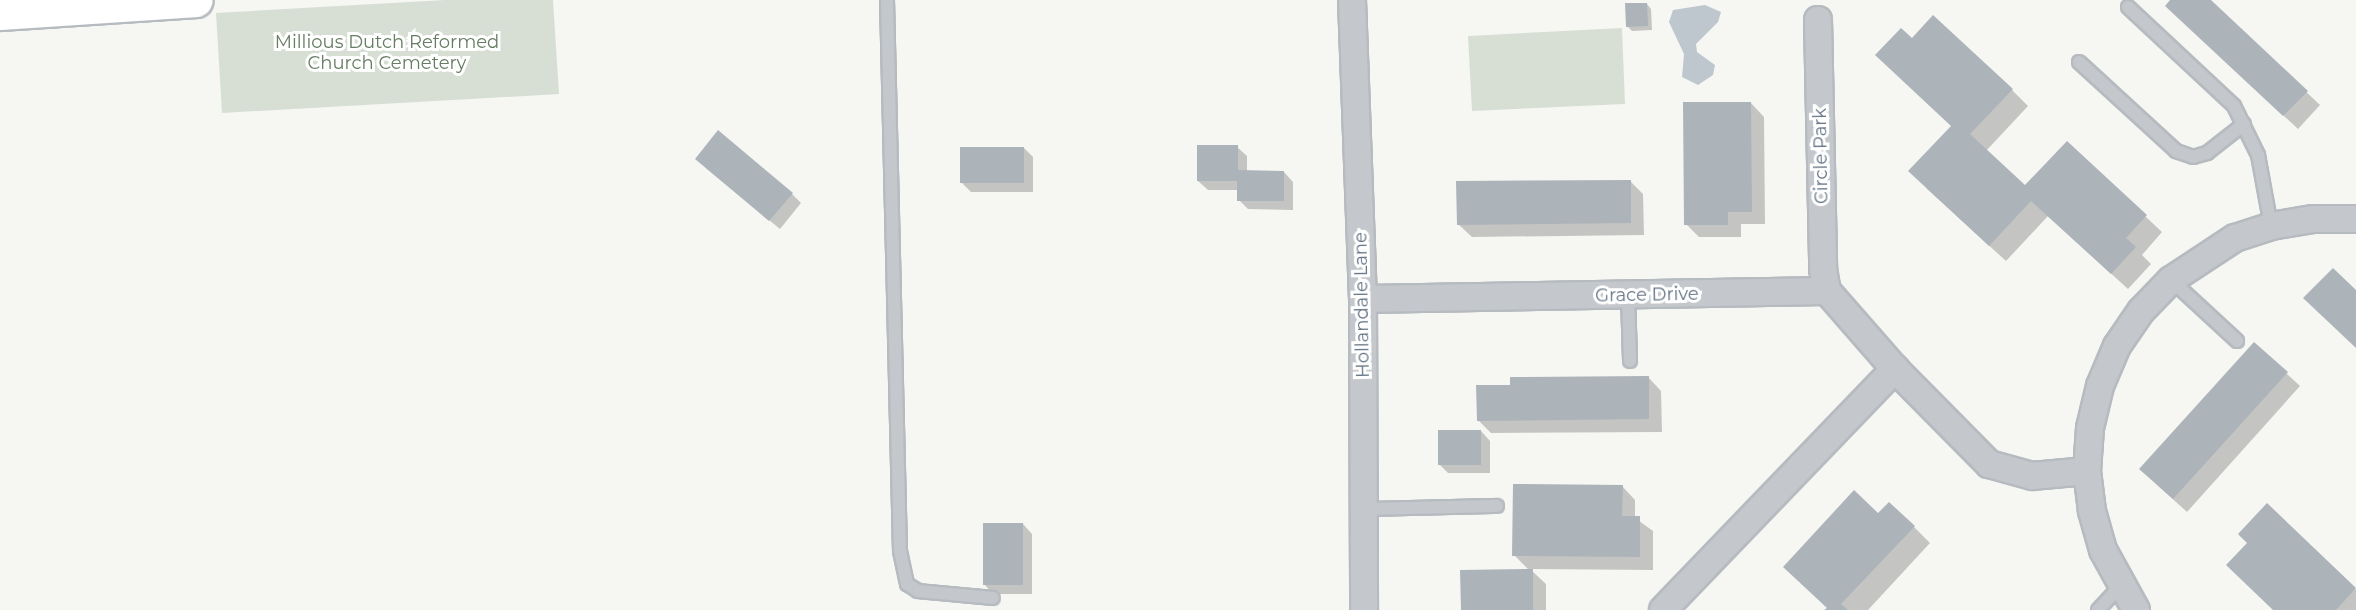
<!DOCTYPE html>
<style>
body{margin:0}
#map{position:relative;width:2356px;height:610px;overflow:hidden;background:#f6f7f3;font-family:Montserrat,sans-serif}
div>[style]{position:absolute}
.green>*{inset:0;background:#d7ded4}
.water>*{inset:0;background:#bdc7cd}
.shadow>*{inset:0;background:#0003}
.building>*{inset:0;background:#acb3b9}
.roads{filter:drop-shadow(2px 0 #b6bbc0) drop-shadow(-2px 0 #b6bbc0) drop-shadow(0 2px #b6bbc0) drop-shadow(0 -2px #b6bbc0)}
.lane>*{height:12px;margin:-6px;padding:0 6px;transform-origin:6px;border-radius:6px;background:#c4c7cb}
.street>*{height:26px;margin:-13px;padding:0 13px;transform-origin:13px;border-radius:13px;background:#c4c7cb}
.secondary>*{height:33px;margin:-16.5px;padding:0 16.5px;transform-origin:16.5px;border-radius:16.5px;background:#fff}
span{translate:-50% -50%;white-space:nowrap;text-align:center;line-height:1.15;-webkit-text-stroke:6px #fff;paint-order:stroke}
.park-label{font-size:18px;color:#667c63}
.street-label{font-size:18px;color:#647485}
</style>
<div id="map">
<div class="green">
<i style="clip-path:polygon(445px 0,553px 0,559px 94px,222px 113px,216px 13px)"></i>
<i style="clip-path:polygon(1622px 28px,1625px 104px,1472px 111px,1468px 36px)"></i>
</div>
<div class="water">
<i style="clip-path:polygon(1705px 5px,1721px 12px,1718px 22px,1696px 44px,1697px 52px,1715px 65px,1713px 75px,1698px 85px,1682px 77px,1684px 54px,1669px 22px,1673px 10px)"></i>
</div>
<div class="shadow">
<i style="clip-path:polygon(2172px 0,2209px 0,2320px 105px,2298px 129px,2180px 19px)"></i>
<i style="clip-path:polygon(1647px 4px,1651px 9px,1652px 30px,1632px 31px,1627px 26px)"></i>
<i style="clip-path:polygon(1912px 40px,2012px 90px,2028px 106px,1986px 151px,2025px 187px,2067px 143px,2162px 232px,2142px 255px,2151px 264px,2128px 289px,2048px 216px,2006px 261px,1926px 188px,1952px 126px)"></i>
<i style="clip-path:polygon(1751px 103px,1764px 117px,1765px 224px,1741px 224px,1741px 237px,1699px 237px,1686px 224px)"></i>
<i style="clip-path:polygon(1237px 147px,1247px 156px,1247px 172px,1284px 172px,1293px 182px,1293px 210px,1248px 209px,1239px 200px,1239px 190px,1208px 190px,1198px 181px)"></i>
<i style="clip-path:polygon(1024px 148px,1033px 157px,1033px 192px,971px 192px,962px 183px)"></i>
<i style="clip-path:polygon(706px 168px,792px 194px,801px 203px,780px 229px)"></i>
<i style="clip-path:polygon(1630px 181px,1643px 194px,1644px 235px,1472px 237px,1458px 224px)"></i>
<i style="clip-path:polygon(2286px 373px,2300px 386px,2187px 512px,2155px 483px)"></i>
<i style="clip-path:polygon(1648px 377px,1661px 391px,1662px 432px,1491px 433px,1478px 420px,1512px 386px)"></i>
<i style="clip-path:polygon(1481px 431px,1490px 441px,1490px 473px,1448px 473px,1439px 464px)"></i>
<i style="clip-path:polygon(1622px 486px,1635px 500px,1635px 518px,1653px 531px,1653px 570px,1530px 569px,1546px 584px,1546px 610px,1462px 610px,1530px 571px,1514px 555px)"></i>
<i style="clip-path:polygon(2267px 505px,2356px 590px,2356px 610px,2275px 610px,2249px 544px)"></i>
<i style="clip-path:polygon(1878px 515px,1914px 527px,1930px 543px,1868px 610px,1826px 610px)"></i>
<i style="clip-path:polygon(1023px 524px,1032px 534px,1032px 594px,993px 594px,984px 584px)"></i>
</div>
<div class="building">
<i style="clip-path:polygon(2170px 0,2211px 0,2308px 91px,2283px 116px,2165px 6px)"></i>
<i style="clip-path:polygon(1625px 3px,1647px 3px,1648px 26px,1626px 27px)"></i>
<i style="clip-path:polygon(1933px 15px,2013px 89px,1970px 134px,2025px 185px,2067px 141px,2147px 215px,2126px 238px,2136px 247px,2111px 274px,2031px 201px,1989px 246px,1908px 171px,1951px 126px,1875px 55px,1901px 28px,1912px 38px)"></i>
<i style="clip-path:polygon(1683px 102px,1751px 102px,1752px 212px,1728px 212px,1728px 225px,1684px 225px)"></i>
<i style="clip-path:polygon(718px 130px,793px 193px,769px 221px,695px 159px)"></i>
<i style="clip-path:polygon(1197px 145px,1238px 145px,1238px 170px,1284px 171px,1284px 201px,1237px 201px,1237px 181px,1197px 181px)"></i>
<i style="clip-path:polygon(960px 147px,1024px 147px,1024px 183px,960px 183px)"></i>
<i style="clip-path:polygon(1631px 180px,1631px 223px,1457px 225px,1456px 181px)"></i>
<i style="clip-path:polygon(2333px 268px,2356px 290px,2356px 348px,2303px 298px)"></i>
<i style="clip-path:polygon(2254px 342px,2288px 372px,2173px 499px,2139px 469px)"></i>
<i style="clip-path:polygon(1649px 376px,1649px 419px,1477px 421px,1476px 385px,1510px 385px,1510px 377px)"></i>
<i style="clip-path:polygon(1438px 430px,1481px 430px,1481px 465px,1438px 465px)"></i>
<i style="clip-path:polygon(1513px 484px,1623px 485px,1622px 516px,1640px 516px,1640px 557px,1512px 556px)"></i>
<i style="clip-path:polygon(1854px 490px,1878px 513px,1889px 502px,1915px 526px,1841px 604px,1848px 610px,1824px 610px,1827px 608px,1783px 567px)"></i>
<i style="clip-path:polygon(2267px 503px,2356px 588px,2336px 610px,2273px 610px,2226px 565px,2247px 543px,2238px 534px)"></i>
<i style="clip-path:polygon(983px 523px,1023px 523px,1023px 585px,983px 585px)"></i>
<i style="clip-path:polygon(1533px 569px,1533px 610px,1461px 610px,1460px 570px)"></i>
</div>
<div class="roads">
<div class="lane">
<i style="left:887px;top:0;width:551px;rotate:88.65deg"></i>
<i style="left:900px;top:551px;width:34px;rotate:78deg"></i>
<i style="left:907px;top:584px;width:13px;rotate:32deg"></i>
<i style="left:918px;top:591px;width:75px;rotate:5.3deg"></i>
<i style="left:2128px;top:7px;width:145px;rotate:43deg"></i>
<i style="left:2234px;top:106px;width:55px;rotate:63.9deg"></i>
<i style="left:2258px;top:155px;width:72px;rotate:79.6deg"></i>
<i style="left:2079px;top:62px;width:132px;rotate:42.5deg"></i>
<i style="left:2176px;top:151px;width:18px;rotate:19deg"></i>
<i style="left:2193px;top:157px;width:15px;rotate:-16deg"></i>
<i style="left:2207px;top:153px;width:47px;rotate:-38.1deg"></i>
<i style="left:2171px;top:280px;width:90px;rotate:42.7deg"></i>
<i style="left:1628px;top:296px;width:65px;rotate:88.2deg"></i>
<i style="left:1364px;top:509px;width:133px;rotate:-1.3deg"></i>
<i style="left:2098px;top:610px;width:33px;rotate:-47deg"></i>
</div>
<div class="street">
<i style="left:1352px;top:0;width:299px;rotate:87.9deg"></i>
<i style="left:1363px;top:299px;width:311px;rotate:89.8deg"></i>
<i style="left:1818px;top:20px;width:249px;rotate:88.8deg"></i>
<i style="left:1823px;top:269px;width:22px;rotate:80deg"></i>
<i style="left:1363px;top:299px;width:464px;rotate:-1deg"></i>
<i style="left:1827px;top:291px;width:103px;rotate:48.9deg"></i>
<i style="left:1895px;top:369px;width:134px;rotate:45.3deg"></i>
<i style="left:1989px;top:464px;width:45px;rotate:15.6deg"></i>
<i style="left:2032px;top:476px;width:55px;rotate:-5.2deg"></i>
<i style="left:1663px;top:610px;width:335px;rotate:-46.1deg"></i>
<i style="left:2136px;top:610px;width:68px;rotate:-118.8deg"></i>
<i style="left:2103px;top:550px;width:41px;rotate:-105.8deg"></i>
<i style="left:2092px;top:511px;width:40px;rotate:-97.1deg"></i>
<i style="left:2087px;top:471px;width:43px;rotate:-86deg"></i>
<i style="left:2090px;top:428px;width:43px;rotate:-76.6deg"></i>
<i style="left:2100px;top:386px;width:43px;rotate:-67deg"></i>
<i style="left:2117px;top:346px;width:42px;rotate:-55.6deg"></i>
<i style="left:2141px;top:311px;width:43px;rotate:-45.9deg"></i>
<i style="left:2171px;top:280px;width:77px;rotate:-33.3deg"></i>
<i style="left:2235px;top:238px;width:38px;rotate:-18deg"></i>
<i style="left:2271px;top:226px;width:43px;rotate:-9.5deg"></i>
<i style="left:2313px;top:219px;width:43px"></i>
</div>
<div class="secondary">
<i style="left:0;top:13px;width:196px;rotate:-3.8deg"></i>
</div>
</div>
<div class="park-label">
<span style="left:387px;top:53px">Millious Dutch Reformed<br>Church Cemetery</span>
</div>
<div class="street-label">
<span style="left:1821px;top:156px;rotate:-91deg">Circle Park</span>
<span style="left:1647px;top:295px;rotate:-1deg">Grace Drive</span>
<span style="left:1362px;top:305px;rotate:-91deg">Hollandale Lane</span>
</div>
</div>
